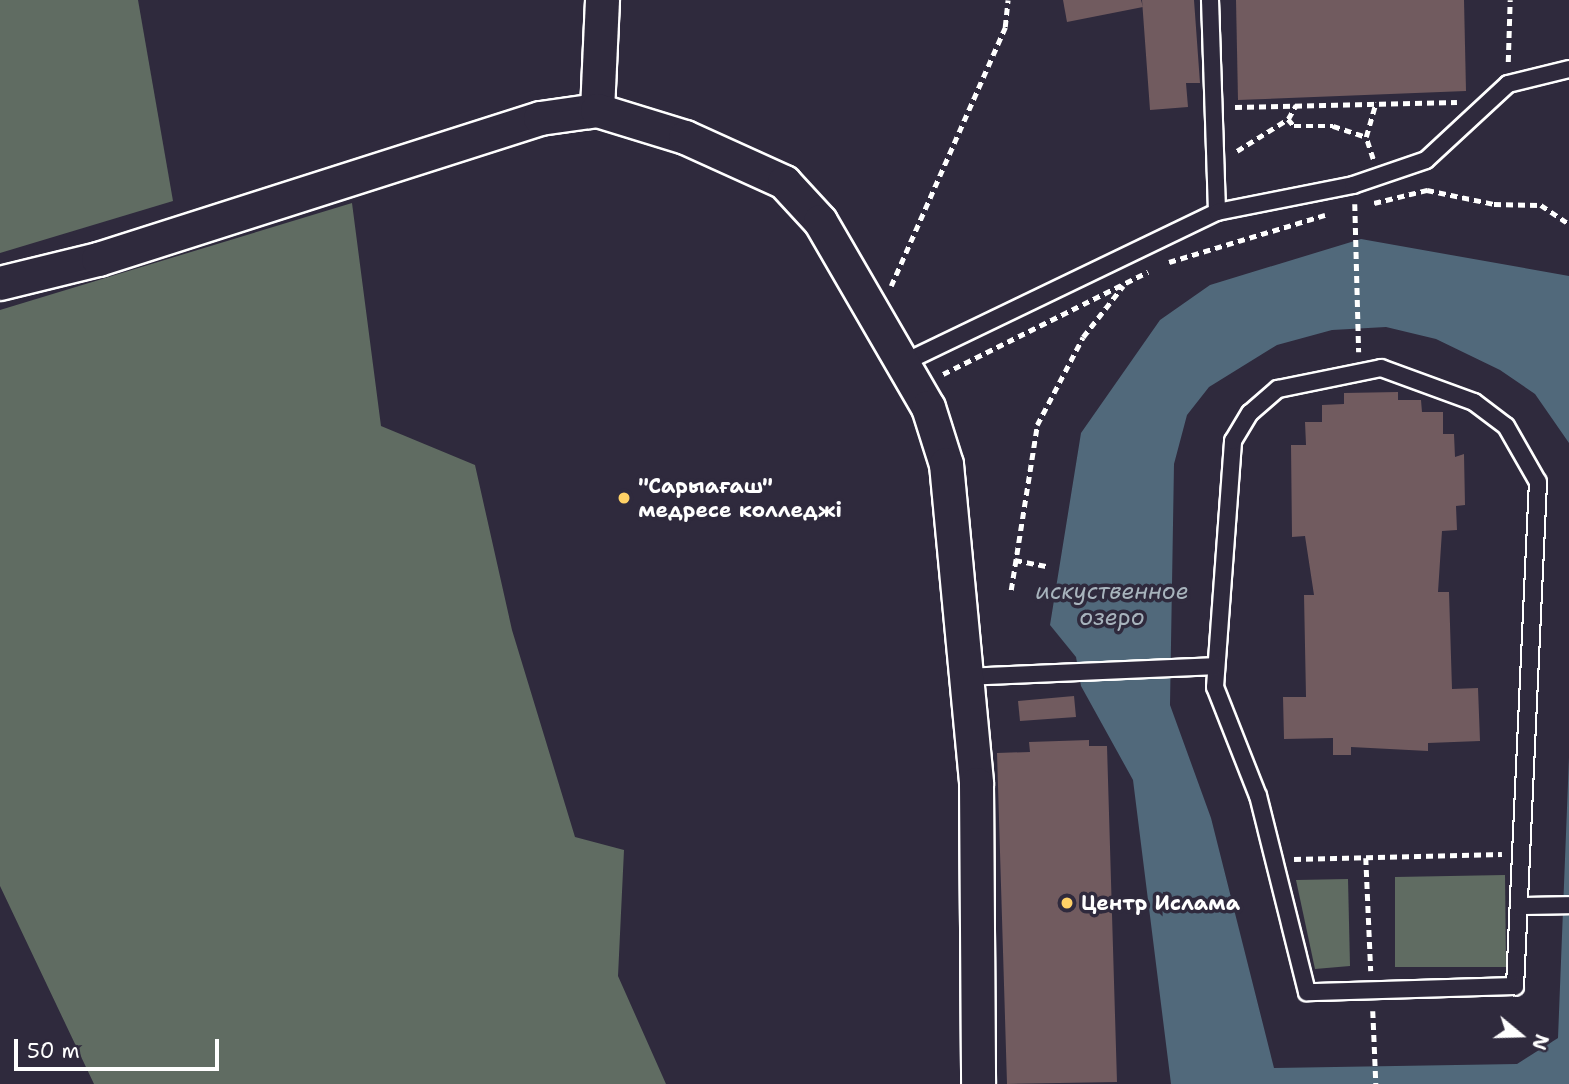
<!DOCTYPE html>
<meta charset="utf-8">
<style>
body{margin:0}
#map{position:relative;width:1569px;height:1084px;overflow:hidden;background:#2f2a3d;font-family:"Shantell Sans",sans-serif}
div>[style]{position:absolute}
.green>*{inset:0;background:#606c62}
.water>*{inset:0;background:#51697b}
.building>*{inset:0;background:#715b5f}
.path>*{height:4.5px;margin-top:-2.25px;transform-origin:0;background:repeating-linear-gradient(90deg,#fff 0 7px,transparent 0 12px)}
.roads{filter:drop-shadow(2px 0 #fff) drop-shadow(-2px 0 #fff) drop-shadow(0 2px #fff) drop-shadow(0 -2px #fff)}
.service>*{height:16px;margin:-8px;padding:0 8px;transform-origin:8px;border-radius:8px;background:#2f2a3d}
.minor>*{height:33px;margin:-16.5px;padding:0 16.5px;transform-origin:16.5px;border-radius:16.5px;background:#2f2a3d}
.dots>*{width:19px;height:19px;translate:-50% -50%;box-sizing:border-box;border:4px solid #2f2a3d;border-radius:50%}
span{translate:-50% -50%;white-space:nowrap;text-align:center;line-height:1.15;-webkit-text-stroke:7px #2f2a3d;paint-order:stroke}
.poi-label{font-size:21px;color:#fff;font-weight:700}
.left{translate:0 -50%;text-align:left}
.water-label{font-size:23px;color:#a8b4bd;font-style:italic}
.north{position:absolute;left:1485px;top:1000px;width:70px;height:70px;-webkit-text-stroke:5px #2f2a3d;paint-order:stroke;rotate:109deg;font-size:19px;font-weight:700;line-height:28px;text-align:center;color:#fff}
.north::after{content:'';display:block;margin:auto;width:24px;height:32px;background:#fff;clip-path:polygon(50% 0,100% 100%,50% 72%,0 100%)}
.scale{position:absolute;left:14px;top:1039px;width:205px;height:32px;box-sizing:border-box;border:4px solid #fff;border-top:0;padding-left:9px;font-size:21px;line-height:24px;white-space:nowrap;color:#fff;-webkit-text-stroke:5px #2f2a3d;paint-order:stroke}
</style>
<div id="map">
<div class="green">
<i style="clip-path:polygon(0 0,138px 0,173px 201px,0 253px)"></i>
<i style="clip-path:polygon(352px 203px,381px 426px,475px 465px,512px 630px,575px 837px,624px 850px,618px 976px,666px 1084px,94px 1084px,0 886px,0 310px)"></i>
<i style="clip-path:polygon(1505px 875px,1506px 967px,1395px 967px,1395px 877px)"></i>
<i style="clip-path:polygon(1348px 879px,1350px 966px,1315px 969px,1296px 880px)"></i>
</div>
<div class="water">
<i style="clip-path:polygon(1361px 239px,1569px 276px,1569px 443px,1535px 394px,1500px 370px,1436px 339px,1386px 327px,1332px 330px,1277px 345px,1209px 387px,1187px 415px,1174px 464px,1170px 705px,1211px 818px,1274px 1068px,1517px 1064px,1558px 1038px,1569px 757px,1569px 1084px,1171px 1084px,1133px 780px,1081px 686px,1076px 657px,1050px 625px,1081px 433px,1160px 320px,1210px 285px)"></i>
</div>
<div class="building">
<i style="clip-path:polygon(1063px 0,1141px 0,1143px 7px,1067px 22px)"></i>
<i style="clip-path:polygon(1142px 0,1194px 0,1200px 83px,1186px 83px,1188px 107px,1150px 110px)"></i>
<i style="clip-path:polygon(1236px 0,1464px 0,1466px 91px,1238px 100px)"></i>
<i style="clip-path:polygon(1398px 392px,1398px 400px,1421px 400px,1422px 412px,1443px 412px,1443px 434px,1454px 434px,1455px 457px,1464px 454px,1465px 505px,1456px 506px,1457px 530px,1442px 531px,1438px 592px,1449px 592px,1452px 689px,1478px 688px,1480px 741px,1428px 743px,1428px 751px,1351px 747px,1351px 755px,1333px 755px,1333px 738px,1284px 739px,1283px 697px,1306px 697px,1304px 595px,1314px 595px,1305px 536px,1292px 537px,1291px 445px,1306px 445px,1305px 422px,1322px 422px,1322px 405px,1344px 404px,1344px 393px)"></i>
<i style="clip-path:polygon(1074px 696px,1076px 717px,1020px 721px,1018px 701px)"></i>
<i style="clip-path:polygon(1089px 740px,1089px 746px,1107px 746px,1117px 1082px,1007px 1084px,997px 753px,1030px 752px,1029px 742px)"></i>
</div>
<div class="path">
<i style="left:1508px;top:62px;width:62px;rotate:-88.2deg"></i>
<i style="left:1235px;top:107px;width:222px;rotate:-1.3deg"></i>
<i style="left:1288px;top:119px;width:9px;rotate:49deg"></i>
<i style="left:1294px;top:126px;width:39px"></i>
<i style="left:1333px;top:126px;width:35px;rotate:18deg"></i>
<i style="left:1237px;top:151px;width:60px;rotate:-32.1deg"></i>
<i style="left:1288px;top:119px;width:16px;rotate:-60deg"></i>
<i style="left:1373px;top:159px;width:23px;rotate:-108deg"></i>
<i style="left:1366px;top:137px;width:36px;rotate:-74deg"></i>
<i style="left:1374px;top:203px;width:55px;rotate:-13.8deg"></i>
<i style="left:1427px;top:190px;width:68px;rotate:11.8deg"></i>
<i style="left:1494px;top:204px;width:47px;rotate:1.2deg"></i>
<i style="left:1541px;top:205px;width:34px;rotate:34deg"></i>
<i style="left:1355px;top:204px;width:148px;rotate:88.5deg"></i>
<i style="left:1169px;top:262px;width:163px;rotate:-16.8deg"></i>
<i style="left:891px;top:286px;width:283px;rotate:-66.2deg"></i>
<i style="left:1005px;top:27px;width:27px;rotate:-84deg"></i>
<i style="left:943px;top:374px;width:229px;rotate:-26.5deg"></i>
<i style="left:1015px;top:560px;width:33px;rotate:11deg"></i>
<i style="left:1011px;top:590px;width:167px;rotate:-81deg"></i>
<i style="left:1037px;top:425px;width:99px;rotate:-62.4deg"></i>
<i style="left:1083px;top:337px;width:65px;rotate:-51.9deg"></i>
<i style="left:1366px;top:858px;width:113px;rotate:87.5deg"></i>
<i style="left:1294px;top:859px;width:208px;rotate:-1.4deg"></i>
<i style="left:1373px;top:1011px;width:73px;rotate:87.6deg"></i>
</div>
<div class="roads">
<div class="service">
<i style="left:1210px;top:0;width:212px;rotate:88.1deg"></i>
<i style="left:903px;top:363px;width:348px;rotate:-25.7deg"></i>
<i style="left:1217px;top:212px;width:139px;rotate:-11.2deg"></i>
<i style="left:1353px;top:185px;width:77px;rotate:-18.9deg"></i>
<i style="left:1426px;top:160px;width:112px;rotate:-42.8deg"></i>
<i style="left:1508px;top:84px;width:63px;rotate:-13.8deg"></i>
<i style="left:1381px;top:368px;width:99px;rotate:20.1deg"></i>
<i style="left:1474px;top:402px;width:40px;rotate:37deg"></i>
<i style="left:1506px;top:426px;width:64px;rotate:60.3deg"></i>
<i style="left:1538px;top:482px;width:505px;rotate:92.61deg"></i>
<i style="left:1515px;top:986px;width:208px;rotate:178.3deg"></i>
<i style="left:1307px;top:992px;width:202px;rotate:-104deg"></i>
<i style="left:1258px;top:796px;width:117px;rotate:-111.5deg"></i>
<i style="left:1215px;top:687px;width:247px;rotate:-85.8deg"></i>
<i style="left:1233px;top:441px;width:33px;rotate:-59deg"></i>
<i style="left:1250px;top:413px;width:37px;rotate:-41deg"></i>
<i style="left:1278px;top:389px;width:105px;rotate:-11.5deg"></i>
<i style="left:966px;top:677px;width:250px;rotate:-2.5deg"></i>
<i style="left:1519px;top:906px;width:50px;rotate:-1.1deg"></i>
</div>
<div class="minor">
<i style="left:597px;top:110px;width:110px;rotate:-87.4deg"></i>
<i style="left:0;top:283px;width:101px;rotate:-13.8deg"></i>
<i style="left:98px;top:259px;width:464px;rotate:-17.7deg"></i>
<i style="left:540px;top:118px;width:58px;rotate:-8deg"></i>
<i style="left:597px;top:110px;width:92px;rotate:17.1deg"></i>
<i style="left:685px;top:137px;width:109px;rotate:24.4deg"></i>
<i style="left:784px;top:182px;width:53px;rotate:47.3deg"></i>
<i style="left:820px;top:221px;width:215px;rotate:59.9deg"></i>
<i style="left:928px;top:407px;width:60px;rotate:72.5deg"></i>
<i style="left:946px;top:464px;width:321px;rotate:84.6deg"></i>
<i style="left:976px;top:784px;width:300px;rotate:89.6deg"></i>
</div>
</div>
<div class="dots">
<i style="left:624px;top:498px;background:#ffd166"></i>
<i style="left:1067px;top:903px;background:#ffd166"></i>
</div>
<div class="poi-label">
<span class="left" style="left:638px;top:498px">"Сарыағаш"<br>медресе колледжі</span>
<span class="left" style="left:1081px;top:903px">Центр Ислама</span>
</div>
<div class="water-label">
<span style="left:1112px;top:604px">искуственное<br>озеро</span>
</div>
<div class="north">N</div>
<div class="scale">50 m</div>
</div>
